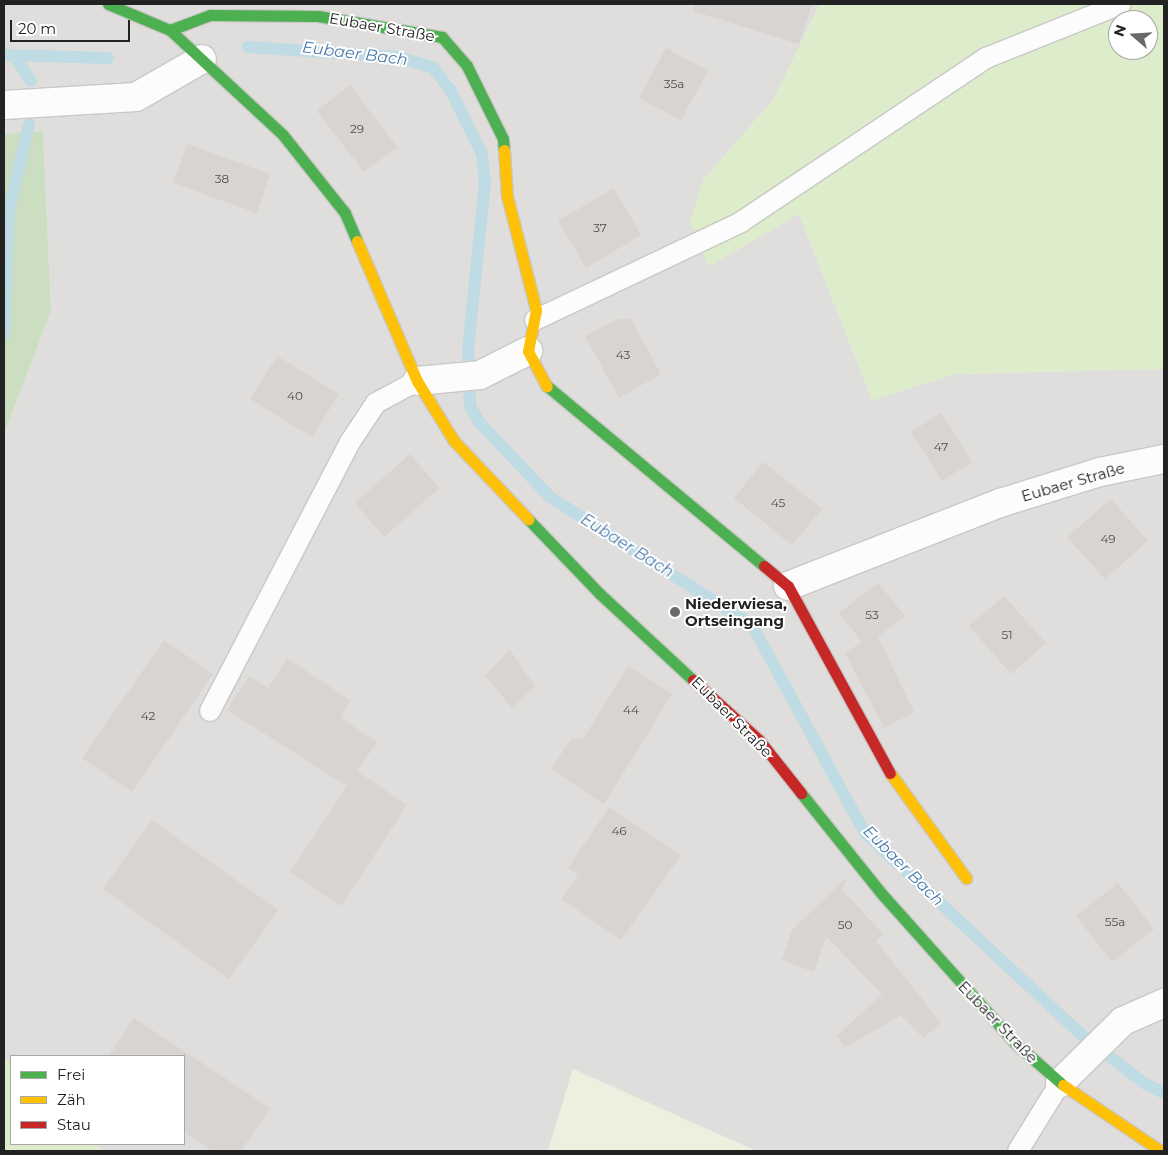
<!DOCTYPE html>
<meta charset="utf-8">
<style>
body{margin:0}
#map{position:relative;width:1168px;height:1155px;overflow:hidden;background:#f0eeeb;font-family:Montserrat,sans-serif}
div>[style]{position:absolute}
.residential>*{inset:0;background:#dfdedc}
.farmland>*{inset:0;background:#efefdf}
.grass>*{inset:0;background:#ddeccb}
.forest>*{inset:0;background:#cbdec1}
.stream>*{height:12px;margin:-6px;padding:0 6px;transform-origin:6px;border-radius:6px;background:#bfdbe3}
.building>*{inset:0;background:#d7d4d2}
.roads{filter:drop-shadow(1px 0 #c9c8c7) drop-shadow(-1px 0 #c9c8c7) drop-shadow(0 1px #c9c8c7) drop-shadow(0 -1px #c9c8c7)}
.lane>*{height:20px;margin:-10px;padding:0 10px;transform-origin:10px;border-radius:10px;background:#fdfcfc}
.street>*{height:28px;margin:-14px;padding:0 14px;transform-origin:14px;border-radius:14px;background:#fdfcfc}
.fast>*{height:11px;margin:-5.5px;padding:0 5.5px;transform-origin:5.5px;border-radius:5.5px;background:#4caf50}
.slow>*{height:11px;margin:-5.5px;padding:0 5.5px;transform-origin:5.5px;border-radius:5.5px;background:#ffc107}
.jam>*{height:11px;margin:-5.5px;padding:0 5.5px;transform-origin:5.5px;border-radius:5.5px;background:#c62828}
.dots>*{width:14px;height:14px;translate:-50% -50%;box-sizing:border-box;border:2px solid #fff;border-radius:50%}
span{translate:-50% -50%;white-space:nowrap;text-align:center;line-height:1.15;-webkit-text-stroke:4px #fff;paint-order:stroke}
.number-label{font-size:12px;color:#4f4e4e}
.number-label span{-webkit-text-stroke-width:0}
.street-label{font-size:15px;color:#222}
.poi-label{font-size:15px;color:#222;font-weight:700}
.left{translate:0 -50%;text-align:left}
.water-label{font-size:16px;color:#4a7aab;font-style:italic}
.frame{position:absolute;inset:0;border:5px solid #222;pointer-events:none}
.legend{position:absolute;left:10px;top:1055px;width:175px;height:90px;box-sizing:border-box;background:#fff;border:1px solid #a7a7a7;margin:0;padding:6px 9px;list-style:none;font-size:15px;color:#222}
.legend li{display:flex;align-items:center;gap:10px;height:25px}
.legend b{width:25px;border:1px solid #a7a7a7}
.north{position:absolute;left:1108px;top:10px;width:50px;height:50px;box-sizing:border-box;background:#fff;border:1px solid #a7a7a7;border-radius:50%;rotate:289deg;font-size:14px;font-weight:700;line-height:20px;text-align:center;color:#222}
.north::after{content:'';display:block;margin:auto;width:18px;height:22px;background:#6a6968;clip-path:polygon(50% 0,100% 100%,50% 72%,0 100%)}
.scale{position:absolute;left:10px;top:20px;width:120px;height:22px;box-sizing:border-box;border:2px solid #222;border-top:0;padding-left:6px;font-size:15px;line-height:18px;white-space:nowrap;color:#222;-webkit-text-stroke:4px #fff;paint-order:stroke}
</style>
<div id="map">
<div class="residential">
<i style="clip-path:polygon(4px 4px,820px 4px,774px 99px,703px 180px,709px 266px,799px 214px,872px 400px,955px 374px,1164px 369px,1164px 1151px,756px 1151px,573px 1069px,548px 1151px,102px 1151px,94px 1144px,184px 1144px,184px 1056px,11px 1056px,11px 1064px,4px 1057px,4px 434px,51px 311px,43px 131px,4px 134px)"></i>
</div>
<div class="farmland">
<i style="clip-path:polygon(573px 1069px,756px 1151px,548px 1151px)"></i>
</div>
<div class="grass">
<i style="clip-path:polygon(evenodd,820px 4px,1164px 4px,1164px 369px,955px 374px,872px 400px,799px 214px,709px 266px,690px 222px,703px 180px,774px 99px,820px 4px,1118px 20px,1148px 20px,1148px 50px,1118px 50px,1118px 20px)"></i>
<i style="clip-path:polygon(4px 1057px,11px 1064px,11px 1144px,94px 1144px,102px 1151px,4px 1151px)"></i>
</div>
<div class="forest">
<i style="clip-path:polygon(43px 131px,51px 311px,4px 434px,4px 134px)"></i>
</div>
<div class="stream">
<i style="left:248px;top:47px;width:150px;rotate:3.8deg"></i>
<i style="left:398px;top:57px;width:37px;rotate:17deg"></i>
<i style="left:433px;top:68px;width:29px;rotate:52deg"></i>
<i style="left:451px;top:91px;width:70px;rotate:63.8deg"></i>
<i style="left:482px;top:154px;width:28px;rotate:84deg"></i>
<i style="left:485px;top:182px;width:167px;rotate:95.8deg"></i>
<i style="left:468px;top:348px;width:58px;rotate:88deg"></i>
<i style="left:470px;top:406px;width:20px;rotate:60deg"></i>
<i style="left:480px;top:423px;width:102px;rotate:46.6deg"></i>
<i style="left:550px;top:497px;width:239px;rotate:32.4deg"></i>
<i style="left:752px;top:625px;width:237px;rotate:61.5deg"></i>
<i style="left:865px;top:833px;width:298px;rotate:43deg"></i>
<i style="left:1083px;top:1036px;width:77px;rotate:37.6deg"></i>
<i style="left:1144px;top:1083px;width:22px;rotate:27deg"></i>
<i style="left:4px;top:55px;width:104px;rotate:1.7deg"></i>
<i style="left:14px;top:56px;width:30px;rotate:56deg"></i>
<i style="left:4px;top:334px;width:123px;rotate:-87.7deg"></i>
<i style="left:9px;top:211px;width:89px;rotate:-77.1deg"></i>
</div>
<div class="building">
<i style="clip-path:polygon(695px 4px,812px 4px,799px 44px,693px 11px)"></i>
<i style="clip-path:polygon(666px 48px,708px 71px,681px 120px,639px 98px)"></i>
<i style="clip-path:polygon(350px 85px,397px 147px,364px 172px,317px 111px)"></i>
<i style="clip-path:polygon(187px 144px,270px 174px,257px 213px,173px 183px)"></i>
<i style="clip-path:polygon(614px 188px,641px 235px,586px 268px,558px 221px)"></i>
<i style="clip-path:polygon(618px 319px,631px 319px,661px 374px,619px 398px,585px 336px)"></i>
<i style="clip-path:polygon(277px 356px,339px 394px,312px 437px,250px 399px)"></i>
<i style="clip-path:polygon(941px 413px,972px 462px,942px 481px,911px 432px)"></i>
<i style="clip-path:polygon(410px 454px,439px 488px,384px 537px,355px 503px)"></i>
<i style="clip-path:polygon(763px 462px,822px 509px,792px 545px,734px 498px)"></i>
<i style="clip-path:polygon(1111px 499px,1148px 541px,1105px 579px,1067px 537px)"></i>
<i style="clip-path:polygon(878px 583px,905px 616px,878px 637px,914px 712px,884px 728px,845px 653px,862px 642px,839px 613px)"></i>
<i style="clip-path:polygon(1004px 596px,1046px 643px,1011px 674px,969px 626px)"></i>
<i style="clip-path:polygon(164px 640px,213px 674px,132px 792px,82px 758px)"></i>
<i style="clip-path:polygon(510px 650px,535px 686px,512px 708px,485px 675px)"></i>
<i style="clip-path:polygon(287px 658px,350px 700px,341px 718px,377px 742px,347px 786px,227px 710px,249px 676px,268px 688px)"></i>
<i style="clip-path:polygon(628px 666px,672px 694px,604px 804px,551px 769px,571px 739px,583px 739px)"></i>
<i style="clip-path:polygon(357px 771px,407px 805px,341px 906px,290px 872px)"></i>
<i style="clip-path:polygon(609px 807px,681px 855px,621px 940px,561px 899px,578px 875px,568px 868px)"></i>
<i style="clip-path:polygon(152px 820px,278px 910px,229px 979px,103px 889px)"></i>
<i style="clip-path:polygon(846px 878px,842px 890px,883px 934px,876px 941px,941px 1023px,923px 1038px,901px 1015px,845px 1047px,837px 1036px,882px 994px,826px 936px,814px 972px,782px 960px,792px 930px)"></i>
<i style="clip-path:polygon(1118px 883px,1154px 929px,1112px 962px,1076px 916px)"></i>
<i style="clip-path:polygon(134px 1018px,270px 1108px,241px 1151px,212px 1151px,184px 1132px,184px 1056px,109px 1056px)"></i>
</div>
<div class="roads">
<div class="lane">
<i style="left:535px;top:320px;width:228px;rotate:-25.4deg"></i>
<i style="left:741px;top:222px;width:295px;rotate:-33.8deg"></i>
<i style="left:986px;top:58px;width:145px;rotate:-21.8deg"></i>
<i style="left:210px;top:711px;width:303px;rotate:-62.5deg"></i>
<i style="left:350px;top:442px;width:47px;rotate:-56.3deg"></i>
<i style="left:376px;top:403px;width:47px;rotate:-28.2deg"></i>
<i style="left:1018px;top:1151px;width:80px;rotate:-58.3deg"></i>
</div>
<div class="street">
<i style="left:4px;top:105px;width:132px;rotate:-3.5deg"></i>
<i style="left:136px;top:97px;width:76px;rotate:-29.9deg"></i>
<i style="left:417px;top:381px;width:63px;rotate:-5.4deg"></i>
<i style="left:480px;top:375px;width:54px;rotate:-26.6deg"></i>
<i style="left:788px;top:586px;width:228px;rotate:-21.4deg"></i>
<i style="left:1000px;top:503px;width:105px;rotate:-17.2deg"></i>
<i style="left:1100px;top:472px;width:65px;rotate:-11.5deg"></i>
<i style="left:1060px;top:1083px;width:88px;rotate:-44.5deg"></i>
<i style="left:1123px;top:1021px;width:45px;rotate:-23.7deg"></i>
</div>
<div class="fast">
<i style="left:108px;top:4px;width:67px;rotate:22.8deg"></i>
<i style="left:170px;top:30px;width:154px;rotate:42.9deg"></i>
<i style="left:283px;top:135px;width:100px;rotate:51.5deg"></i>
<i style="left:345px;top:213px;width:30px;rotate:67deg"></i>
<i style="left:170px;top:30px;width:43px;rotate:-20.6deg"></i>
<i style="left:210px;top:15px;width:108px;rotate:0.5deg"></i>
<i style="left:318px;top:16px;width:126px;rotate:9.6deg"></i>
<i style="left:442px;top:37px;width:38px;rotate:49deg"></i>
<i style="left:467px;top:66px;width:81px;rotate:63.7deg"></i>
<i style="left:503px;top:139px;width:11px;rotate:85deg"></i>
<i style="left:547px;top:386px;width:282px;rotate:39.7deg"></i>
<i style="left:528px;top:519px;width:104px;rotate:46.2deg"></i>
<i style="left:600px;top:594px;width:127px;rotate:42.8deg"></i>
<i style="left:801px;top:793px;width:128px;rotate:51.3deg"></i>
<i style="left:881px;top:893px;width:200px;rotate:48.2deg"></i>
<i style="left:1014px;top:1042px;width:65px;rotate:41.3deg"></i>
</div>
<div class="slow">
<i style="left:504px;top:150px;width:46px;rotate:86.3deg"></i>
<i style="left:507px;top:196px;width:118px;rotate:75.7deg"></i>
<i style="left:536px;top:310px;width:42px;rotate:101deg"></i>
<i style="left:528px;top:351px;width:40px;rotate:62deg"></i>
<i style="left:357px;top:241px;width:152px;rotate:66.8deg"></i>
<i style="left:417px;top:381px;width:70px;rotate:58.3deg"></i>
<i style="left:454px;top:441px;width:108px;rotate:46.5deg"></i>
<i style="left:890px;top:773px;width:130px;rotate:54.1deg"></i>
<i style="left:1063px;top:1085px;width:118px;rotate:34deg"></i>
</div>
<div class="jam">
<i style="left:764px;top:566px;width:31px;rotate:40deg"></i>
<i style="left:788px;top:586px;width:213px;rotate:61.4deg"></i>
<i style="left:693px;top:680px;width:89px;rotate:42.3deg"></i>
<i style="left:759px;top:740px;width:68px;rotate:51.6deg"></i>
</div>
</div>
<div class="dots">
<i style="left:675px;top:612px;background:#6a6968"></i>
</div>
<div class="number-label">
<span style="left:674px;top:84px">35a</span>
<span style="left:357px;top:129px">29</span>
<span style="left:222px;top:179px">38</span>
<span style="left:600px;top:228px">37</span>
<span style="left:623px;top:355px">43</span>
<span style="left:295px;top:396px">40</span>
<span style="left:941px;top:447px">47</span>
<span style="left:778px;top:503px">45</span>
<span style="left:1108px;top:539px">49</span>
<span style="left:872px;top:615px">53</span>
<span style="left:1007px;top:635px">51</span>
<span style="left:631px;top:710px">44</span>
<span style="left:148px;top:716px">42</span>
<span style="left:619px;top:831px">46</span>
<span style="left:1115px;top:922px">55a</span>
<span style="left:845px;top:925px">50</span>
</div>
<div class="street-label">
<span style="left:382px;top:27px;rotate:10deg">Eubaer Straße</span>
<span style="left:1073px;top:482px;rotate:-16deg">Eubaer Straße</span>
<span style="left:732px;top:717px;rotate:45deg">Eubaer Straße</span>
<span style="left:998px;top:1022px;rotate:46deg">Eubaer Straße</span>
</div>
<div class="poi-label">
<span class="left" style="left:685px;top:612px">Niederwiesa,<br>Ortseingang</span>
</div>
<div class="water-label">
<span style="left:355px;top:54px;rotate:7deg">Eubaer Bach</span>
<span style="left:627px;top:546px;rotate:32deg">Eubaer Bach</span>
<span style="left:903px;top:866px;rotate:45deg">Eubaer Bach</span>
</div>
<div class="frame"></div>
<ul class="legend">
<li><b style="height:6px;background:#4caf50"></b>Frei</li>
<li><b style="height:6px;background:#ffc107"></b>Zäh</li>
<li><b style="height:6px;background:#c62828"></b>Stau</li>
</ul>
<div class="north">N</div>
<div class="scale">20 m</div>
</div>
